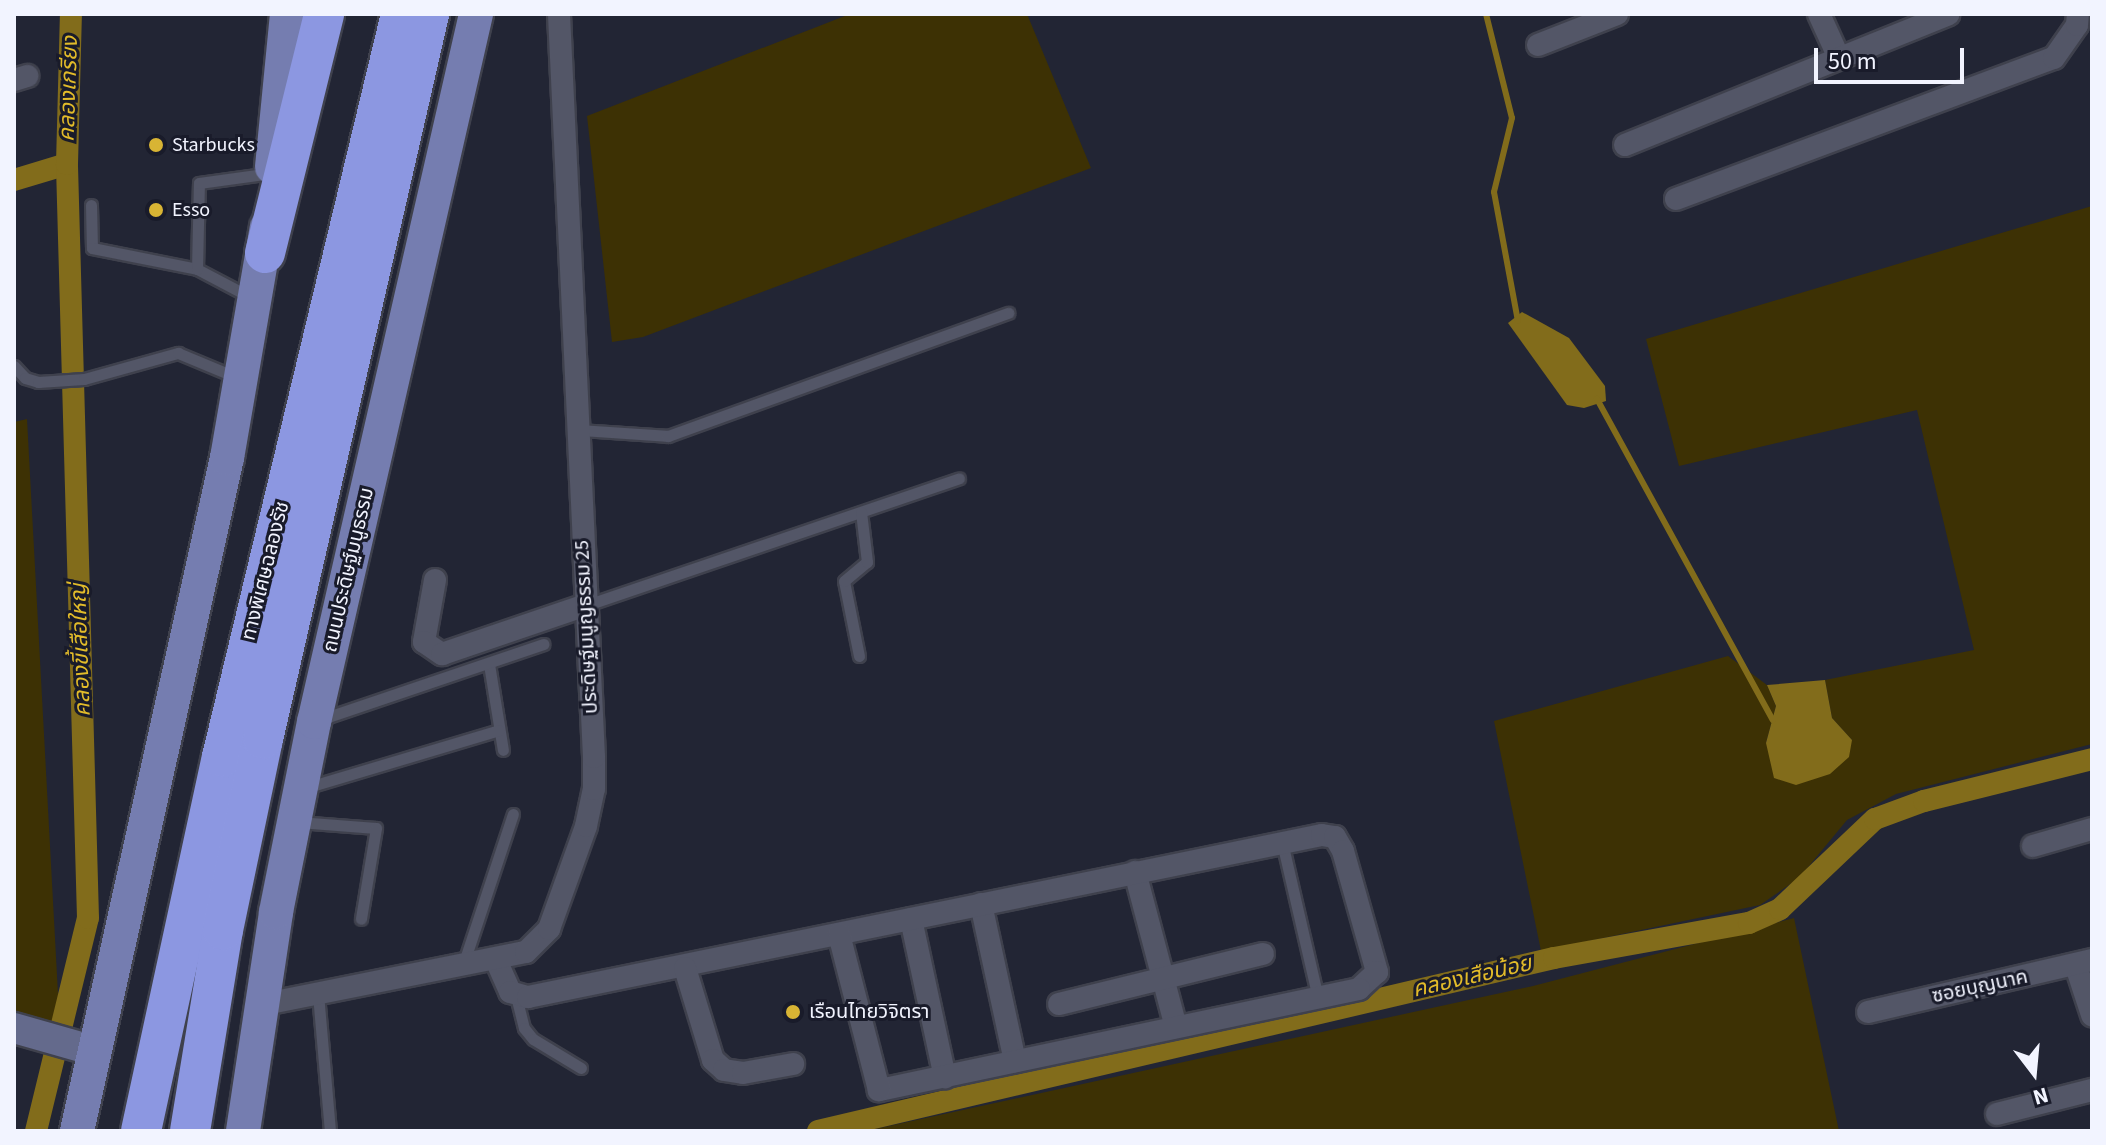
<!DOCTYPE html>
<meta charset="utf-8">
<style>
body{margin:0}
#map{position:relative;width:2106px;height:1145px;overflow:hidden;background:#222534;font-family:"Source Sans 3","Noto Sans Thai",sans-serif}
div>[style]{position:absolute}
.green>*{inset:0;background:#3d3104}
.water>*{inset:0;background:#826c1b}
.stream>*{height:6px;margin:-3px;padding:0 3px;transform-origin:3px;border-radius:3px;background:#826c1b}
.canal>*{height:22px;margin:-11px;padding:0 11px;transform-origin:11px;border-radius:11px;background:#826c1b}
.roads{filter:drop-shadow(2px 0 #3f414d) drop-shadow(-2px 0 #3f414d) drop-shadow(0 2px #3f414d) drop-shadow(0 -2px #3f414d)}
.lane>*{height:11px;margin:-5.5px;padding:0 5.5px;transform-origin:5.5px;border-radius:5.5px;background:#535667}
.street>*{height:22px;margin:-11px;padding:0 11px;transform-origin:11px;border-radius:11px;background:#535667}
.secondary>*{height:30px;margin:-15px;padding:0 15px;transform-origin:15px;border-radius:15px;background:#646a8c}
.primary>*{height:34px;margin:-17px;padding:0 17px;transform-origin:17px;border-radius:17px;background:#757db0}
.highway>*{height:40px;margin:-20px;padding:0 20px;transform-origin:20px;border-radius:20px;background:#8c97e1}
.dots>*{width:22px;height:22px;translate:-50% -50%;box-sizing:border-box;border:4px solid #191b2a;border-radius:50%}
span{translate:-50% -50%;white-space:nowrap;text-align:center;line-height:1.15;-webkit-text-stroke:6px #191b2a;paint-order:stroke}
.poi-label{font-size:20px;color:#f2f4ff}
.left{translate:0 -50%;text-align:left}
.street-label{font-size:20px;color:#f2f4ff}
.water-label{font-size:22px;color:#e2bb2a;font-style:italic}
.frame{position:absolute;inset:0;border:16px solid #f2f4ff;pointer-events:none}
.north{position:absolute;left:1994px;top:1033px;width:80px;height:80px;-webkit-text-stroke:6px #191b2a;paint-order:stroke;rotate:164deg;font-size:22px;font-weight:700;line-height:32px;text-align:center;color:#f2f4ff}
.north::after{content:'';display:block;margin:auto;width:28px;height:36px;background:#f2f4ff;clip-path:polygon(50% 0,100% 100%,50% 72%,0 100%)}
.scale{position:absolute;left:1814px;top:48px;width:150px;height:36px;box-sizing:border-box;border:4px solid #f2f4ff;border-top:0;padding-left:10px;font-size:24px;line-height:28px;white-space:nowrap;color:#f2f4ff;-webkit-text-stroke:6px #191b2a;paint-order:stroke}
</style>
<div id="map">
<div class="green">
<i style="clip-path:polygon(850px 14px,1027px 14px,1091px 168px,643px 337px,612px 342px,587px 116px)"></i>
<i style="clip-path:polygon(2092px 206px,2092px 744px,1896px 794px,1847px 820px,1799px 878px,1760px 905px,1541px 951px,1494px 721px,1728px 656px,1767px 685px,1776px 706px,1766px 743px,1852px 740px,1832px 718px,1825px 680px,1974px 650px,1917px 410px,1679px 466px,1646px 339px)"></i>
<i style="clip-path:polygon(27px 419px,60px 1031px,14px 1025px,14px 422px)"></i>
<i style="clip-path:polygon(1794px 918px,1839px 1131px,866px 1131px,1533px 986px)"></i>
</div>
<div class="water">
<i style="clip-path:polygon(1522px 312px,1569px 338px,1605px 386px,1606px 401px,1584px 408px,1567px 405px,1508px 323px)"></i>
<i style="clip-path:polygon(1825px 680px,1832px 718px,1852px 740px,1849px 757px,1830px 774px,1796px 785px,1774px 778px,1766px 743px,1776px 706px,1767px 685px)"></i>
</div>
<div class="stream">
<i style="left:1486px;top:14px;width:107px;rotate:76deg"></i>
<i style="left:1512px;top:118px;width:76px;rotate:103.7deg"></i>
<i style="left:1494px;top:192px;width:131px;rotate:79.5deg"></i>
<i style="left:1597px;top:399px;width:366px;rotate:61.3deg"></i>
</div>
<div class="canal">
<i style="left:14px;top:180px;width:55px;rotate:-16.8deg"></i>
<i style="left:36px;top:1131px;width:219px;rotate:-76.3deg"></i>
<i style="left:88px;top:918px;width:754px;rotate:-91.6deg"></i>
<i style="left:67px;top:164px;width:150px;rotate:-88.5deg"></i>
<i style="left:818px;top:1131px;width:756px;rotate:-13.23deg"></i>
<i style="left:1554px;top:958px;width:198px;rotate:-10.2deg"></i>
<i style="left:1749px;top:923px;width:34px;rotate:-24deg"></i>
<i style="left:1780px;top:909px;width:131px;rotate:-43.5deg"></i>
<i style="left:1875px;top:819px;width:52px;rotate:-20.2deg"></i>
<i style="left:1924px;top:801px;width:173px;rotate:-14deg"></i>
</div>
<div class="roads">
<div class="lane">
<i style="left:91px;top:205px;width:43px;rotate:88.7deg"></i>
<i style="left:92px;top:248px;width:107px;rotate:11.3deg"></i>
<i style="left:197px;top:269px;width:62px;rotate:27.8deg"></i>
<i style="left:197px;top:269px;width:86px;rotate:-88.7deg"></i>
<i style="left:199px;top:183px;width:73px;rotate:-7.9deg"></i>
<i style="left:14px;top:366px;width:16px;rotate:47deg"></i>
<i style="left:25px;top:378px;width:14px;rotate:17deg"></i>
<i style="left:38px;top:382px;width:46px;rotate:-3.7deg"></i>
<i style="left:84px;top:379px;width:98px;rotate:-15.5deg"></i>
<i style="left:178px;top:353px;width:65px;rotate:22.6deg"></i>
<i style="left:580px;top:430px;width:88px;rotate:3.9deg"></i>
<i style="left:668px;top:436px;width:362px;rotate:-19.9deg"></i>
<i style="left:584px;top:606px;width:396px;rotate:-18.8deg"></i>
<i style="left:859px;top:656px;width:76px;rotate:-101.3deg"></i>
<i style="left:844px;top:581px;width:30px;rotate:-40deg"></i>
<i style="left:867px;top:562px;width:50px;rotate:-96.8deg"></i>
<i style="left:489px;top:664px;width:87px;rotate:80.8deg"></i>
<i style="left:319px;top:720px;width:237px;rotate:-18.7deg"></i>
<i style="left:305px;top:788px;width:202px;rotate:-16.6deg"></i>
<i style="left:298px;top:822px;width:78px;rotate:4.4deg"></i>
<i style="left:376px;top:828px;width:92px;rotate:99.4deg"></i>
<i style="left:1282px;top:842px;width:160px;rotate:77deg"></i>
<i style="left:463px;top:965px;width:159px;rotate:-71.7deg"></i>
<i style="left:318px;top:994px;width:138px;rotate:85deg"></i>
<i style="left:516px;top:996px;width:33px;rotate:76deg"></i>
<i style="left:524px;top:1028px;width:14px;rotate:51deg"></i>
<i style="left:533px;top:1039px;width:56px;rotate:31.1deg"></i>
</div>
<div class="street">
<i style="left:1819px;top:14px;width:48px;rotate:65.6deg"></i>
<i style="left:1538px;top:45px;width:85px;rotate:-21.4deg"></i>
<i style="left:14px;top:80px;width:14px;rotate:-17deg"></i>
<i style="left:1625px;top:145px;width:349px;rotate:-22deg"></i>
<i style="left:1676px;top:199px;width:403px;rotate:-20.5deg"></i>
<i style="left:2054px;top:58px;width:40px;rotate:-55.1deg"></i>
<i style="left:2077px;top:25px;width:11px;rotate:-85deg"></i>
<i style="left:435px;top:580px;width:63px;rotate:100.1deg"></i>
<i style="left:424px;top:642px;width:22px;rotate:34deg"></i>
<i style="left:442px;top:654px;width:149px;rotate:-18.8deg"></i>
<i style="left:2033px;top:846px;width:61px;rotate:-16.1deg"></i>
<i style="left:1135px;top:872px;width:160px;rotate:75.2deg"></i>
<i style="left:981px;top:904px;width:161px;rotate:77.8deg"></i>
<i style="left:911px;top:919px;width:162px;rotate:77.9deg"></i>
<i style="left:496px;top:960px;width:35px;rotate:66deg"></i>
<i style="left:510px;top:992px;width:19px;rotate:16deg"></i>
<i style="left:528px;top:997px;width:810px;rotate:-11.53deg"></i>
<i style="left:1322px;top:835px;width:13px;rotate:9deg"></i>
<i style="left:1335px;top:837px;width:16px;rotate:60deg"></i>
<i style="left:1343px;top:851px;width:126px;rotate:74.3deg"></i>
<i style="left:1377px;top:972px;width:25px;rotate:137deg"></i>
<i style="left:1359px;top:989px;width:491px;rotate:168.1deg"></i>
<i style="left:879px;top:1090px;width:161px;rotate:-104.4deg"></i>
<i style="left:2076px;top:966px;width:52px;rotate:71.9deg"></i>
<i style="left:685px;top:968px;width:96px;rotate:73.1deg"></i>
<i style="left:713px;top:1060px;width:15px;rotate:42deg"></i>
<i style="left:724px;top:1070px;width:19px;rotate:9deg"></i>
<i style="left:743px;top:1073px;width:51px;rotate:-10.2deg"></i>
<i style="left:1059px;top:1004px;width:210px;rotate:-13.8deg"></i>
<i style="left:260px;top:1005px;width:271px;rotate:-11.3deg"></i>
<i style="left:526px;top:952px;width:33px;rotate:-45deg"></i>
<i style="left:549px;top:929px;width:109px;rotate:-70.2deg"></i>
<i style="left:586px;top:826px;width:38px;rotate:-78deg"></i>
<i style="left:594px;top:789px;width:32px;rotate:-90deg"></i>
<i style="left:594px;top:757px;width:744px;rotate:-92.7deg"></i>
<i style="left:1868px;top:1012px;width:230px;rotate:-13.1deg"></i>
<i style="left:1997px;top:1114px;width:98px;rotate:-14.2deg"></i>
</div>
<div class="secondary">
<i style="left:14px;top:1028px;width:84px;rotate:15.9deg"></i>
</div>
<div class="primary">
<i style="left:272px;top:167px;width:154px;rotate:-84.4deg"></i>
<i style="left:77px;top:1131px;width:690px;rotate:-77.44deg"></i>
<i style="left:227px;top:458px;width:234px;rotate:-80.2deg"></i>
<i style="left:243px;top:1131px;width:221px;rotate:-81.4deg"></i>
<i style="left:276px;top:912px;width:194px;rotate:-78.7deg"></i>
<i style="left:314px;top:722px;width:726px;rotate:-77.11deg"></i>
</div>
<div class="highway">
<i style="left:265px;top:253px;width:246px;rotate:-76.1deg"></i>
<i style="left:141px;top:1131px;width:383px;rotate:-77.8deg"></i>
<i style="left:222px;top:757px;width:764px;rotate:-76.45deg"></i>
<i style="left:190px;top:1131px;width:204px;rotate:-80.7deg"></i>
<i style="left:223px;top:930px;width:195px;rotate:-78.2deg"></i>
<i style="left:263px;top:739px;width:744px;rotate:-77.1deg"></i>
</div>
</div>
<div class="dots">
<i style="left:156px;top:145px;background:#d8b434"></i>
<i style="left:156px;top:210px;background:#d8b434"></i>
<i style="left:793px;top:1012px;background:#d8b434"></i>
</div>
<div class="poi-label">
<span class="left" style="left:172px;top:145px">Starbucks</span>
<span class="left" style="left:172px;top:210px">Esso</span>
<span class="left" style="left:809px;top:1012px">เรือนไทยวิจิตรา</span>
</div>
<div class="street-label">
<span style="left:349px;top:570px;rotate:-77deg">ถนนประดิษฐ์มนูธรรม</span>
<span style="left:266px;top:571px;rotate:-76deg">ทางพิเศษฉลองรัช</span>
<span style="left:587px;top:627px;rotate:-93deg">ประดิษฐ์มนูญธรรม 25</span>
<span style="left:1980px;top:987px;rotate:-12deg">ซอยบุญนาค</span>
</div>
<div class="water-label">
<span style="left:69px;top:89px;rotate:-88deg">คลองเกรียง</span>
<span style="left:81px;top:650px;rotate:-92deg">คลองขี้เสือใหญ่</span>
<span style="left:1472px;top:977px;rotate:-13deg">คลองเสือน้อย</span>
</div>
<div class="frame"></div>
<div class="north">N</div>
<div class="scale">50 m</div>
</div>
